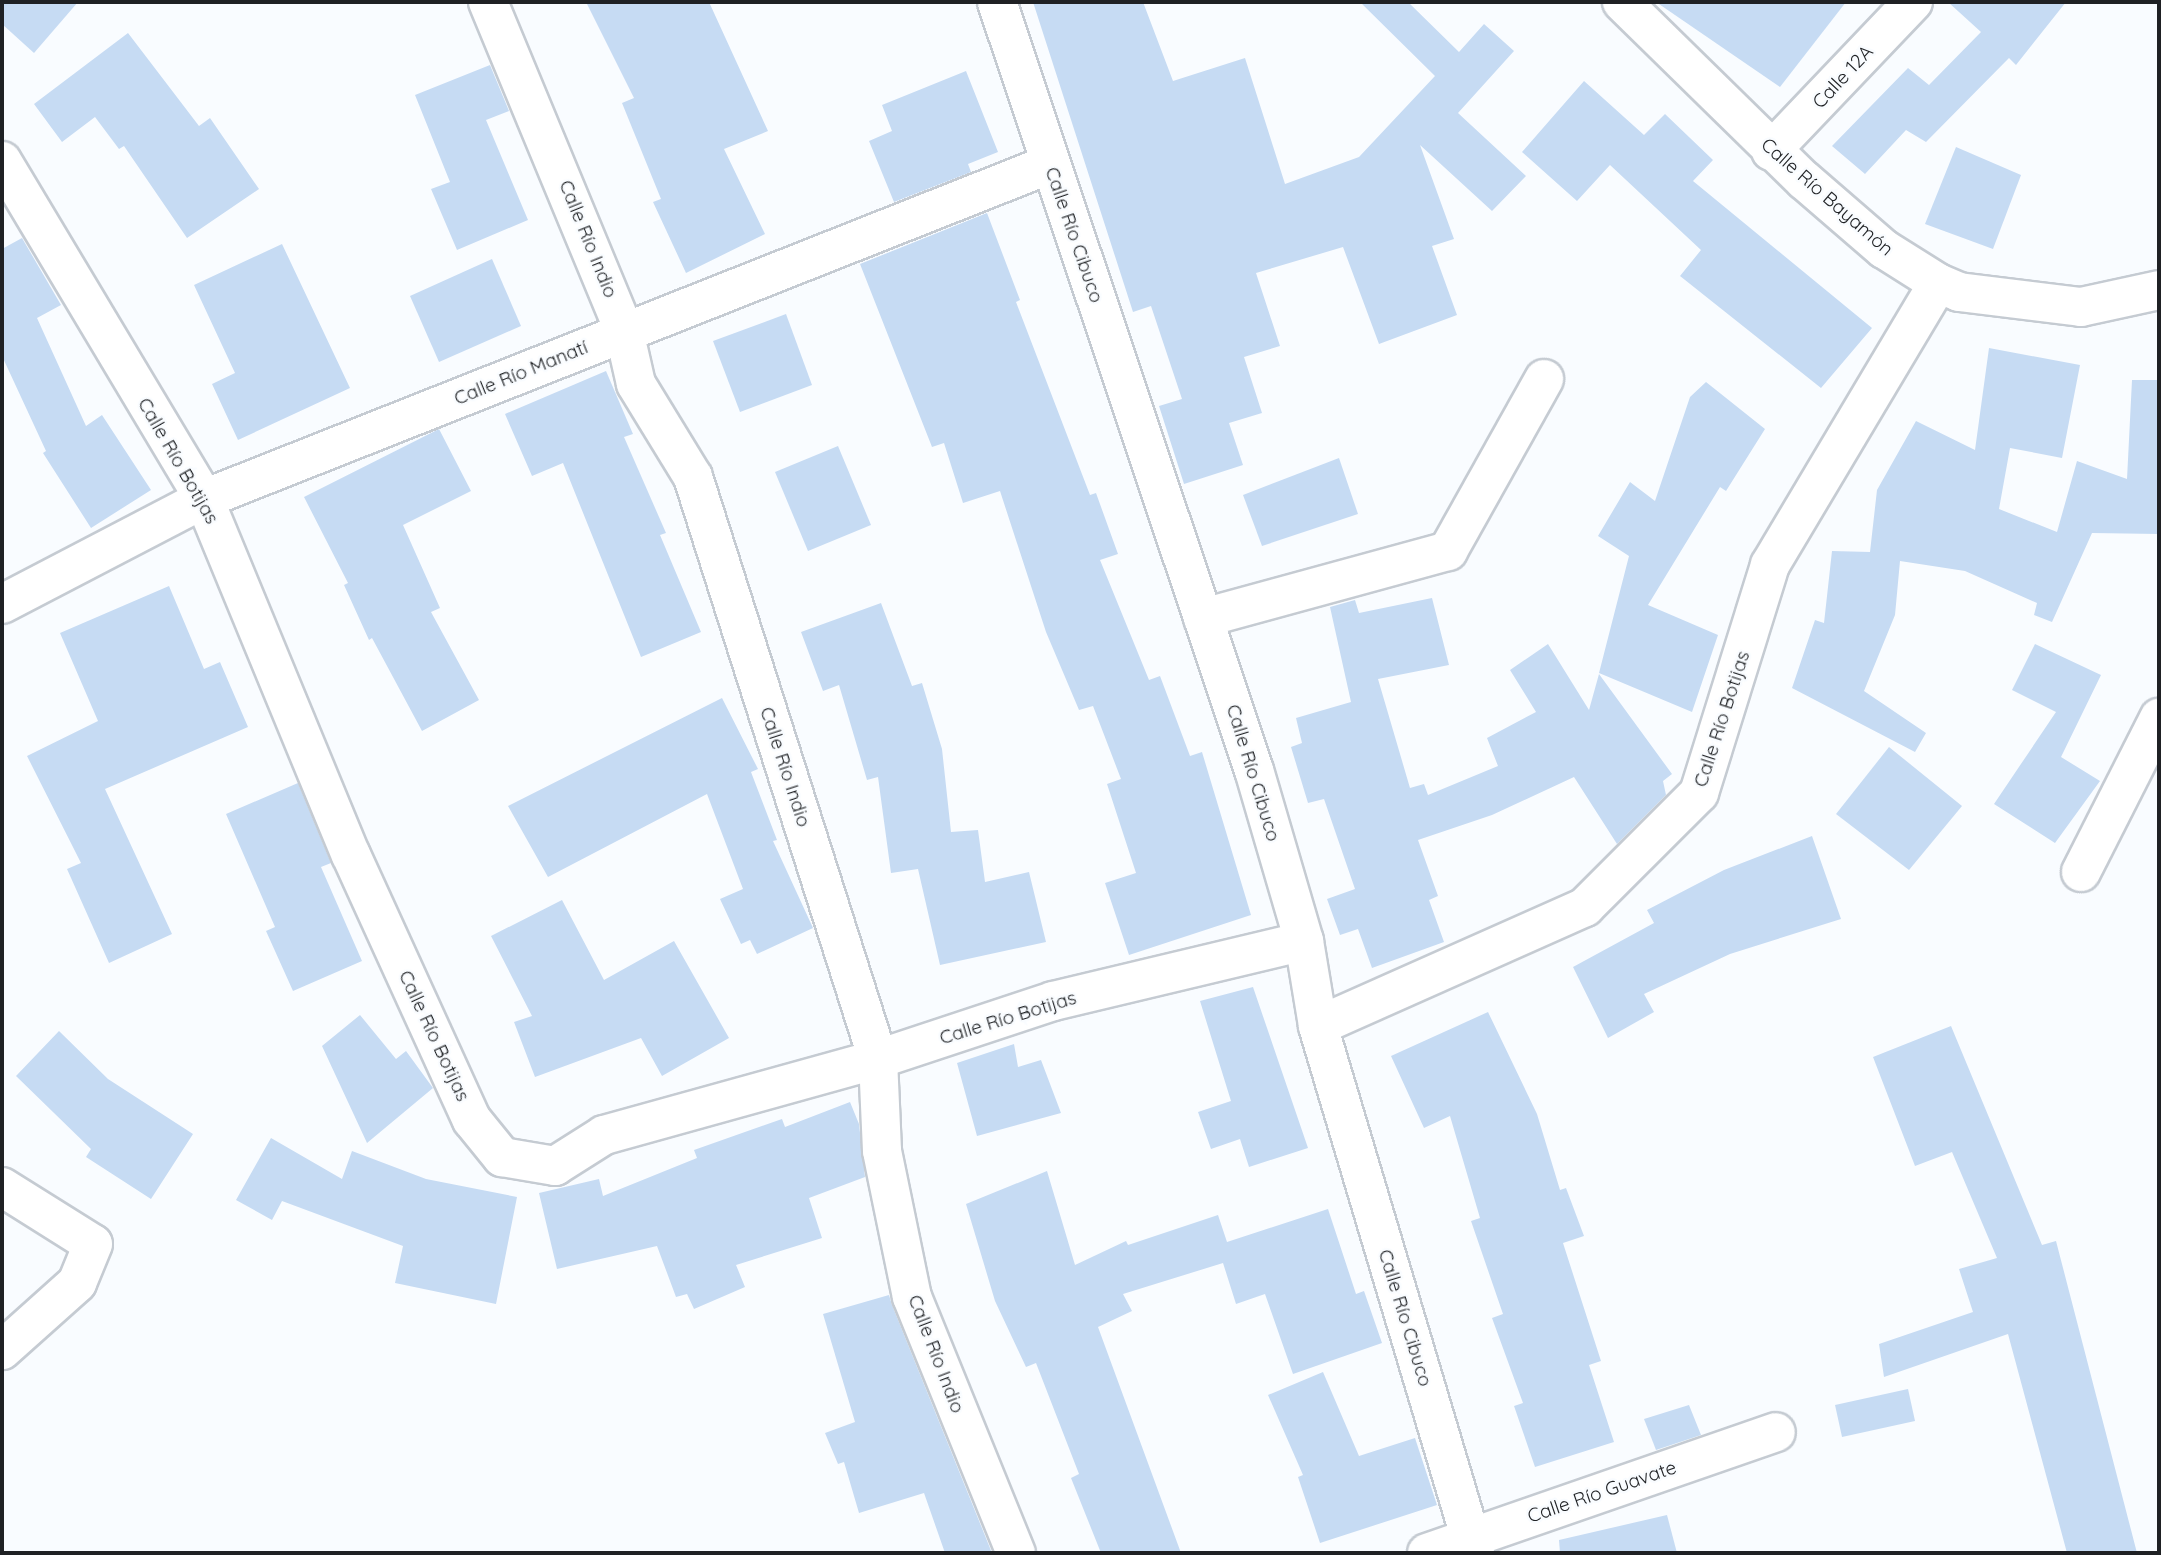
<!DOCTYPE html>
<meta charset="utf-8">
<style>
body{margin:0}
#map{position:relative;width:2161px;height:1555px;overflow:hidden;background:#f9fcff;font-family:Quicksand,sans-serif}
div>[style]{position:absolute}
.building>*{inset:0;background:#c6dbf3}
.roads{filter:drop-shadow(2px 0 #c5cbd2) drop-shadow(-2px 0 #c5cbd2) drop-shadow(0 2px #c5cbd2) drop-shadow(0 -2px #c5cbd2)}
.minor>*{height:38px;margin:-19px;padding:0 19px;transform-origin:19px;border-radius:19px;background:#fff}
span{translate:-50% -50%;white-space:nowrap;text-align:center;line-height:1.15;-webkit-text-stroke:5px #f9fcff;paint-order:stroke}
.street-label{font-size:19px;color:#1f2124}
.frame{position:absolute;inset:0;border:4px solid #1f2124;pointer-events:none}
</style>
<div id="map">
<div class="building">
<i style="clip-path:polygon(2px 2px,78px 2px,34px 53px,2px 24px)"></i>
<i style="clip-path:polygon(586px 2px,709px 2px,768px 131px,724px 149px,765px 234px,686px 273px,653px 202px,661px 199px,622px 103px,634px 98px)"></i>
<i style="clip-path:polygon(1033px 2px,1143px 2px,1173px 81px,1245px 58px,1285px 184px,1359px 157px,1435px 76px,1360px 2px,1408px 2px,1459px 52px,1484px 24px,1514px 51px,1458px 113px,1526px 176px,1492px 211px,1420px 145px,1454px 239px,1432px 246px,1457px 315px,1379px 344px,1343px 247px,1256px 273px,1280px 346px,1244px 357px,1262px 413px,1229px 423px,1243px 465px,1184px 484px,1159px 406px,1182px 399px,1151px 306px,1133px 312px)"></i>
<i style="clip-path:polygon(1656px 2px,1846px 2px,1780px 87px)"></i>
<i style="clip-path:polygon(1948px 2px,2066px 2px,2016px 65px,2009px 58px,1926px 142px,1906px 130px,1865px 174px,1832px 146px,1908px 68px,1929px 85px,1981px 32px)"></i>
<i style="clip-path:polygon(128px 33px,199px 126px,210px 118px,259px 189px,187px 238px,124px 146px,119px 149px,95px 117px,62px 142px,34px 104px)"></i>
<i style="clip-path:polygon(490px 65px,509px 111px,486px 120px,528px 220px,457px 250px,431px 189px,450px 182px,415px 95px)"></i>
<i style="clip-path:polygon(966px 71px,998px 152px,968px 164px,971px 172px,894px 202px,869px 141px,892px 131px,882px 105px)"></i>
<i style="clip-path:polygon(1584px 81px,1644px 135px,1665px 114px,1713px 160px,1693px 181px,1872px 328px,1821px 388px,1680px 276px,1701px 250px,1610px 165px,1577px 201px,1522px 152px)"></i>
<i style="clip-path:polygon(1956px 147px,2021px 175px,1993px 249px,1925px 224px)"></i>
<i style="clip-path:polygon(987px 213px,1020px 300px,1016px 302px,1090px 495px,1096px 493px,1118px 554px,1100px 560px,1149px 680px,1160px 676px,1190px 756px,1202px 752px,1251px 915px,1129px 955px,1105px 883px,1136px 873px,1107px 784px,1121px 779px,1093px 706px,1079px 710px,1046px 632px,1000px 491px,963px 503px,944px 443px,932px 447px,860px 264px)"></i>
<i style="clip-path:polygon(22px 238px,61px 305px,37px 318px,86px 426px,102px 415px,151px 490px,91px 528px,43px 453px,46px 451px,2px 356px,2px 249px)"></i>
<i style="clip-path:polygon(282px 244px,350px 388px,238px 440px,212px 384px,235px 373px,194px 285px)"></i>
<i style="clip-path:polygon(492px 259px,521px 326px,439px 362px,410px 296px)"></i>
<i style="clip-path:polygon(786px 314px,812px 385px,740px 412px,713px 341px)"></i>
<i style="clip-path:polygon(1989px 348px,2080px 365px,2062px 458px,2010px 448px,1999px 509px,2057px 532px,2077px 461px,2127px 479px,2132px 380px,2159px 380px,2159px 534px,2092px 533px,2052px 622px,2034px 615px,2037px 603px,1965px 571px,1900px 561px,1895px 615px,1864px 691px,1926px 733px,1915px 752px,1792px 688px,1815px 620px,1824px 623px,1832px 551px,1870px 552px,1877px 490px,1916px 421px,1975px 450px)"></i>
<i style="clip-path:polygon(606px 371px,633px 434px,624px 437px,666px 533px,660px 535px,701px 632px,641px 657px,563px 463px,532px 476px,505px 414px)"></i>
<i style="clip-path:polygon(1706px 382px,1765px 429px,1726px 491px,1720px 487px,1648px 605px,1718px 635px,1692px 712px,1599px 673px,1629px 556px,1598px 536px,1630px 482px,1655px 501px,1690px 397px)"></i>
<i style="clip-path:polygon(439px 429px,471px 491px,403px 525px,440px 608px,431px 612px,479px 700px,422px 731px,372px 638px,369px 640px,344px 585px,348px 583px,304px 497px)"></i>
<i style="clip-path:polygon(838px 446px,871px 525px,808px 551px,775px 472px)"></i>
<i style="clip-path:polygon(1339px 458px,1358px 514px,1262px 546px,1243px 495px)"></i>
<i style="clip-path:polygon(169px 586px,204px 669px,220px 662px,248px 727px,105px 789px,172px 934px,109px 963px,67px 869px,81px 863px,27px 756px,98px 721px,60px 633px)"></i>
<i style="clip-path:polygon(1432px 598px,1449px 665px,1378px 679px,1410px 788px,1424px 784px,1428px 795px,1498px 766px,1487px 738px,1536px 712px,1510px 670px,1548px 644px,1589px 710px,1599px 674px,1672px 774px,1663px 781px,1666px 795px,1617px 844px,1574px 777px,1492px 815px,1418px 840px,1438px 896px,1429px 900px,1444px 942px,1372px 968px,1358px 929px,1340px 935px,1327px 899px,1355px 889px,1324px 799px,1308px 803px,1291px 747px,1302px 743px,1296px 718px,1351px 702px,1330px 607px,1355px 600px,1359px 613px)"></i>
<i style="clip-path:polygon(881px 603px,912px 686px,922px 683px,942px 749px,951px 832px,978px 830px,985px 882px,1029px 872px,1046px 942px,940px 965px,918px 869px,891px 873px,878px 777px,867px 780px,839px 685px,823px 691px,801px 632px)"></i>
<i style="clip-path:polygon(2035px 644px,2101px 675px,2061px 757px,2100px 781px,2055px 843px,1994px 804px,2056px 712px,2012px 690px)"></i>
<i style="clip-path:polygon(722px 698px,758px 769px,751px 772px,777px 840px,773px 841px,813px 928px,757px 954px,750px 940px,741px 944px,720px 899px,743px 889px,707px 794px,548px 877px,508px 806px)"></i>
<i style="clip-path:polygon(1889px 747px,1962px 806px,1909px 870px,1836px 814px)"></i>
<i style="clip-path:polygon(298px 783px,331px 863px,321px 867px,362px 961px,293px 991px,266px 931px,275px 927px,226px 814px)"></i>
<i style="clip-path:polygon(1812px 836px,1841px 919px,1730px 954px,1644px 994px,1654px 1012px,1608px 1038px,1573px 967px,1654px 923px,1647px 910px,1724px 870px)"></i>
<i style="clip-path:polygon(562px 900px,604px 980px,674px 941px,729px 1038px,662px 1076px,641px 1038px,535px 1077px,514px 1022px,532px 1016px,491px 936px)"></i>
<i style="clip-path:polygon(1253px 987px,1308px 1148px,1249px 1167px,1240px 1139px,1211px 1149px,1198px 1112px,1231px 1101px,1200px 1001px)"></i>
<i style="clip-path:polygon(1488px 1012px,1537px 1114px,1560px 1190px,1566px 1188px,1584px 1236px,1563px 1243px,1601px 1361px,1589px 1365px,1614px 1442px,1535px 1467px,1514px 1406px,1523px 1403px,1492px 1318px,1503px 1314px,1471px 1221px,1480px 1218px,1450px 1116px,1424px 1128px,1391px 1056px)"></i>
<i style="clip-path:polygon(360px 1015px,396px 1059px,406px 1051px,433px 1088px,367px 1143px,322px 1046px)"></i>
<i style="clip-path:polygon(1951px 1026px,2042px 1245px,2056px 1241px,2137px 1553px,2067px 1553px,2008px 1334px,1884px 1377px,1879px 1344px,1973px 1312px,1959px 1269px,1997px 1258px,1952px 1152px,1915px 1166px,1873px 1057px)"></i>
<i style="clip-path:polygon(59px 1031px,108px 1079px,193px 1134px,151px 1199px,86px 1157px,91px 1149px,16px 1076px)"></i>
<i style="clip-path:polygon(1014px 1044px,1018px 1067px,1041px 1060px,1061px 1113px,977px 1136px,957px 1063px)"></i>
<i style="clip-path:polygon(850px 1102px,859px 1124px,865px 1177px,809px 1198px,822px 1238px,736px 1265px,745px 1287px,694px 1309px,687px 1294px,676px 1297px,657px 1246px,557px 1269px,539px 1193px,599px 1179px,603px 1196px,697px 1158px,694px 1150px,782px 1119px,785px 1127px)"></i>
<i style="clip-path:polygon(271px 1138px,342px 1179px,352px 1151px,426px 1179px,517px 1197px,496px 1304px,395px 1283px,403px 1246px,282px 1201px,272px 1220px,236px 1200px)"></i>
<i style="clip-path:polygon(1047px 1171px,1075px 1265px,1126px 1241px,1128px 1245px,1218px 1215px,1227px 1242px,1328px 1209px,1356px 1294px,1364px 1291px,1382px 1343px,1293px 1374px,1265px 1294px,1236px 1304px,1223px 1263px,1123px 1294px,1132px 1311px,1098px 1327px,1181px 1553px,1101px 1553px,1071px 1478px,1079px 1474px,1036px 1363px,1026px 1367px,995px 1301px,966px 1204px)"></i>
<i style="clip-path:polygon(889px 1295px,892px 1305px,992px 1553px,945px 1553px,924px 1493px,859px 1513px,844px 1462px,838px 1464px,825px 1433px,855px 1422px,823px 1314px)"></i>
<i style="clip-path:polygon(1323px 1372px,1359px 1456px,1415px 1438px,1437px 1505px,1320px 1543px,1298px 1477px,1303px 1475px,1268px 1395px)"></i>
<i style="clip-path:polygon(1908px 1389px,1915px 1421px,1842px 1437px,1835px 1405px)"></i>
<i style="clip-path:polygon(1689px 1405px,1701px 1435px,1656px 1450px,1644px 1419px)"></i>
<i style="clip-path:polygon(1667px 1515px,1677px 1553px,1560px 1553px,1559px 1540px)"></i>
</div>
<div class="roads">
<div class="minor">
<i style="left:488px;top:2px;width:356px;rotate:67.5deg"></i>
<i style="left:624px;top:331px;width:54px;rotate:77.2deg"></i>
<i style="left:636px;top:384px;width:109px;rotate:58.5deg"></i>
<i style="left:693px;top:477px;width:611px;rotate:72.37deg"></i>
<i style="left:878px;top:1059px;width:92px;rotate:87.5deg"></i>
<i style="left:882px;top:1151px;width:149px;rotate:78.4deg"></i>
<i style="left:912px;top:1297px;width:276px;rotate:67.9deg"></i>
<i style="left:997px;top:2px;width:810px;rotate:71.5deg"></i>
<i style="left:1254px;top:770px;width:178px;rotate:73.7deg"></i>
<i style="left:1304px;top:941px;width:86px;rotate:80.6deg"></i>
<i style="left:1318px;top:1026px;width:550px;rotate:73.41deg"></i>
<i style="left:1622px;top:2px;width:255px;rotate:44.4deg"></i>
<i style="left:1804px;top:180px;width:106px;rotate:40.8deg"></i>
<i style="left:1884px;top:249px;width:64px;rotate:32.2deg"></i>
<i style="left:1938px;top:283px;width:23px;rotate:23deg"></i>
<i style="left:1959px;top:292px;width:123px;rotate:7deg"></i>
<i style="left:2081px;top:307px;width:80px;rotate:-12.3deg"></i>
<i style="left:1771px;top:151px;width:206px;rotate:-46.4deg"></i>
<i style="left:2px;top:161px;width:394px;rotate:59.1deg"></i>
<i style="left:204px;top:499px;width:385px;rotate:67.6deg"></i>
<i style="left:351px;top:855px;width:291px;rotate:65.5deg"></i>
<i style="left:472px;top:1120px;width:48px;rotate:51deg"></i>
<i style="left:502px;top:1157px;width:54px;rotate:9.6deg"></i>
<i style="left:555px;top:1166px;width:58px;rotate:-32.3deg"></i>
<i style="left:604px;top:1135px;width:284px;rotate:-15.5deg"></i>
<i style="left:878px;top:1059px;width:184px;rotate:-18.3deg"></i>
<i style="left:1053px;top:1001px;width:258px;rotate:-13.4deg"></i>
<i style="left:2px;top:604px;width:228px;rotate:-27.5deg"></i>
<i style="left:204px;top:499px;width:910px;rotate:-21.6deg"></i>
<i style="left:1203px;top:618px;width:254px;rotate:-15.3deg"></i>
<i style="left:1448px;top:551px;width:197px;rotate:-60.8deg"></i>
<i style="left:2081px;top:872px;width:173px;rotate:-63.1deg"></i>
<i style="left:1318px;top:1026px;width:292px;rotate:-24deg"></i>
<i style="left:1585px;top:907px;width:161px;rotate:-45deg"></i>
<i style="left:1699px;top:793px;width:239px;rotate:-72.7deg"></i>
<i style="left:1770px;top:565px;width:328px;rotate:-59.2deg"></i>
<i style="left:2px;top:1187px;width:107px;rotate:32.1deg"></i>
<i style="left:93px;top:1244px;width:42px;rotate:112.3deg"></i>
<i style="left:77px;top:1283px;width:101px;rotate:138.2deg"></i>
<i style="left:1427px;top:1553px;width:369px;rotate:-19.1deg"></i>
</div>
</div>
<div class="street-label">
<span style="left:1843px;top:77px;rotate:-47deg">Calle 12A</span>
<span style="left:1827px;top:197px;rotate:41deg">Calle Río Bayamón</span>
<span style="left:1074px;top:235px;rotate:71deg">Calle Río Cibuco</span>
<span style="left:588px;top:239px;rotate:68deg">Calle Río Indio</span>
<span style="left:521px;top:373px;rotate:-22deg">Calle Río Manatí</span>
<span style="left:178px;top:461px;rotate:60deg">Calle Río Botijas</span>
<span style="left:1722px;top:719px;rotate:-72deg">Calle Río Botijas</span>
<span style="left:785px;top:767px;rotate:72deg">Calle Río Indio</span>
<span style="left:1253px;top:773px;rotate:73deg">Calle Río Cibuco</span>
<span style="left:1008px;top:1018px;rotate:-17deg">Calle Río Botijas</span>
<span style="left:434px;top:1036px;rotate:65deg">Calle Río Botijas</span>
<span style="left:1405px;top:1318px;rotate:73deg">Calle Río Cibuco</span>
<span style="left:936px;top:1354px;rotate:69deg">Calle Río Indio</span>
<span style="left:1602px;top:1492px;rotate:-19deg">Calle Río Guavate</span>
</div>
<div class="frame"></div>
</div>
